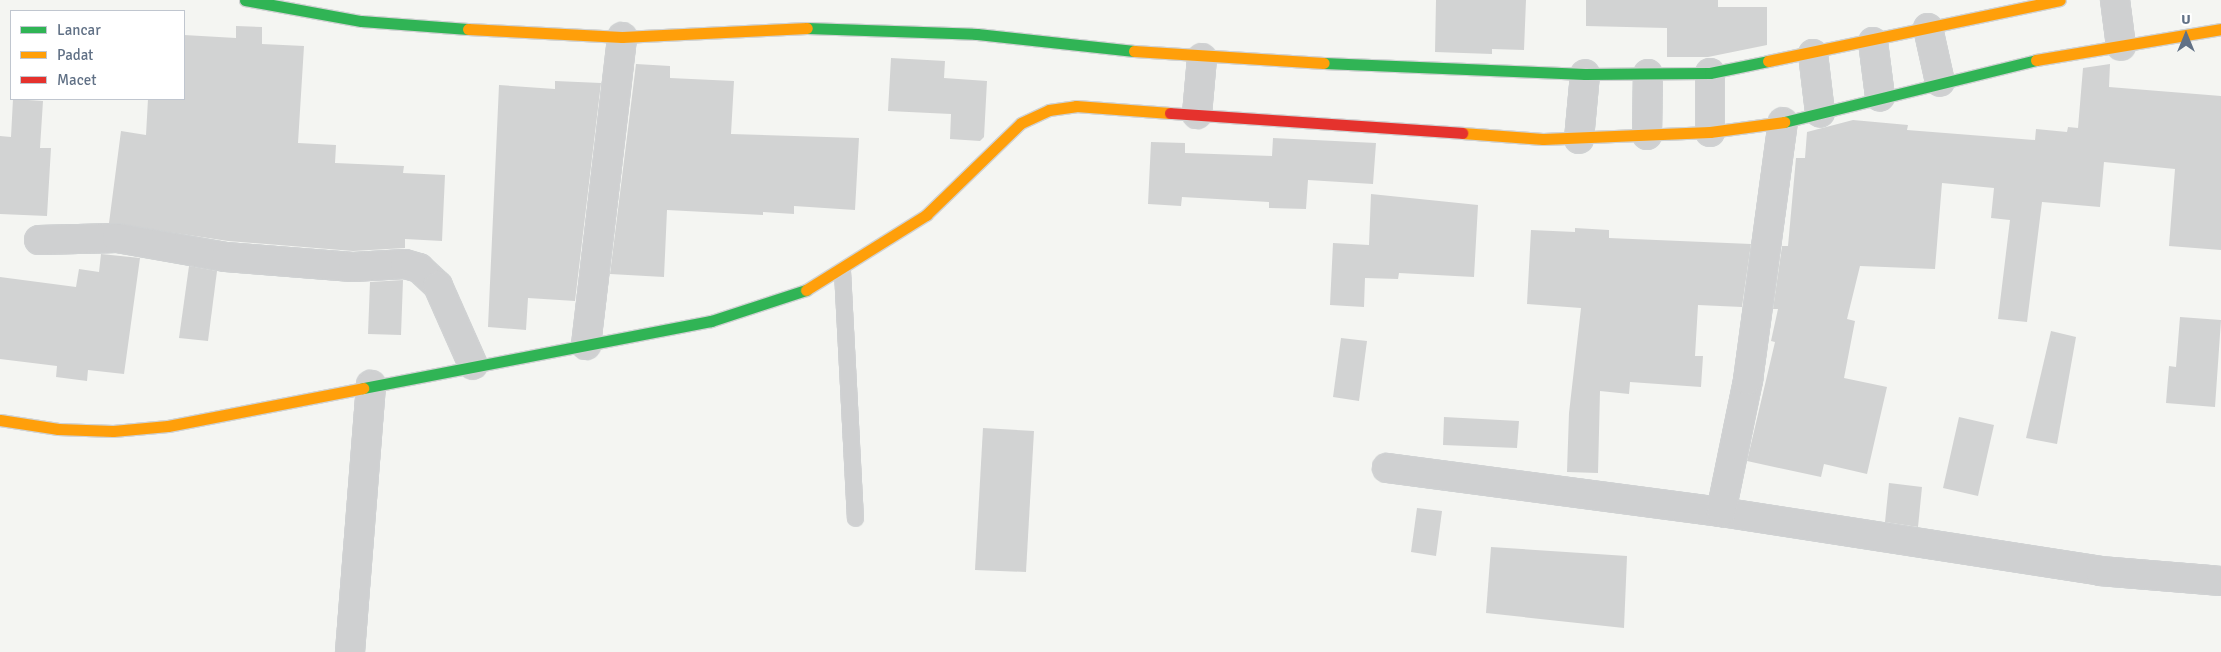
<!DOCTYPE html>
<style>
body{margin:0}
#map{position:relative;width:2221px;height:652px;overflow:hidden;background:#f4f5f2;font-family:Signika,sans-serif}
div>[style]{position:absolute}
.building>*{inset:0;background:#d2d3d3}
.roads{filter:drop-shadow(1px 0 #d0d2d3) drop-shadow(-1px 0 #d0d2d3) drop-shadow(0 1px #d0d2d3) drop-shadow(0 -1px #d0d2d3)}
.lane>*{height:15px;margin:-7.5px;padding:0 7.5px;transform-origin:7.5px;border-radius:7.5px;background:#cfd0d1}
.street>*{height:28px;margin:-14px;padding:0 14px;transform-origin:14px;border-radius:14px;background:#cfd0d1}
.fast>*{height:11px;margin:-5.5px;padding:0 5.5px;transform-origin:5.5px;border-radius:5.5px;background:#30b455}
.slow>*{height:11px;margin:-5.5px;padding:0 5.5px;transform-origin:5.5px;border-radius:5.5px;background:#ff9f0a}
.jam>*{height:11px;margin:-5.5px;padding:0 5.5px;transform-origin:5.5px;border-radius:5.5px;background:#e5322d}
span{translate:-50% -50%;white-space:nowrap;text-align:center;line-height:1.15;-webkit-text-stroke:5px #fff;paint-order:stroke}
.legend{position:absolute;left:10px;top:10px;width:175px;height:90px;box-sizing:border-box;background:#fff;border:1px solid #c0c6cf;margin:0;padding:6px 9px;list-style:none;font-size:15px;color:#617186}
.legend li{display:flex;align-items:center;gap:10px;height:25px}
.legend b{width:25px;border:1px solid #c0c6cf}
.north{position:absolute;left:2161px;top:10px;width:50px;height:50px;-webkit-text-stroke:4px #fff;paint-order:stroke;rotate:0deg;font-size:14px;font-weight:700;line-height:20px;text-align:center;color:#617186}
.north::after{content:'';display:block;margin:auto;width:18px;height:22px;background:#617186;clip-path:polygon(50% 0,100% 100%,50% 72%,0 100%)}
</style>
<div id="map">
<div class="building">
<i style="clip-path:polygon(1436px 0,1526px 0,1524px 50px,1492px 49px,1492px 54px,1435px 52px)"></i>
<i style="clip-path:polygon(1586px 0,1718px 0,1718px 7px,1767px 7px,1767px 45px,1708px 57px,1667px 57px,1667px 28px,1586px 26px)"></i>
<i style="clip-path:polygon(236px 26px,262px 27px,262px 44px,304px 46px,298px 143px,336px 145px,335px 163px,404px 166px,403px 173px,445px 175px,442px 241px,405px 239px,405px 248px,353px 251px,228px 241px,109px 223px,121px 131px,146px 135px,148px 99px,184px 99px,184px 35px,236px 38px)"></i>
<i style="clip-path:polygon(891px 58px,945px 61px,944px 78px,987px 81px,984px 137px,980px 141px,950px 139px,951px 114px,888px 111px)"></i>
<i style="clip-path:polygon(636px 64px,670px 66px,670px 78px,734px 81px,731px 134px,859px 138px,855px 210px,794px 206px,794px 214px,763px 212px,763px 215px,667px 210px,664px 277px,610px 274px)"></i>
<i style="clip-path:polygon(2110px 64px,2109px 87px,2221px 96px,2221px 250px,2169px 246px,2175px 169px,2104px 162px,2100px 207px,2042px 202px,2027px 322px,1998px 319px,2010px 220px,1991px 218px,1994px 188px,1942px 183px,1935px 269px,1860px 266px,1847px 319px,1855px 321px,1844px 378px,1887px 387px,1867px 474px,1824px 464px,1821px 477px,1747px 461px,1775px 342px,1771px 341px,1778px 309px,1773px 309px,1782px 246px,1788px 246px,1796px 158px,1805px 158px,1807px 132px,1853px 120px,1908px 125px,1907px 130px,2035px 140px,2036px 129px,2067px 132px,2068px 127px,2078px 128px,2083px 68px)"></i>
<i style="clip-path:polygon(555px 81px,601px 83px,575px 301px,528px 298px,526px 330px,488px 327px,499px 85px,555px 89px)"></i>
<i style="clip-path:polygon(13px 99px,43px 101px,40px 148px,51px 148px,47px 216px,0 214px,0 136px,11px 137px)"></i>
<i style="clip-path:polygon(1273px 138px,1376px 143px,1373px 184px,1308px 180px,1306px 209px,1269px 208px,1269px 202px,1182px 197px,1181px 206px,1148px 204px,1151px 142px,1185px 143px,1185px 153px,1272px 156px)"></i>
<i style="clip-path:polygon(1371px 194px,1478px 205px,1474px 277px,1399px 273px,1398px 279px,1365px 278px,1364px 307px,1330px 305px,1333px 243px,1369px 245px)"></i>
<i style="clip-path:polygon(1575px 228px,1609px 230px,1609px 238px,1751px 244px,1742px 307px,1698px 305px,1695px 356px,1703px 356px,1701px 387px,1630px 382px,1629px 394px,1600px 391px,1598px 473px,1567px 472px,1569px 413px,1581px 308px,1527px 304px,1531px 230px,1575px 232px)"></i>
<i style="clip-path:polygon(101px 254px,140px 258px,124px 374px,88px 370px,87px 381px,56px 377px,57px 366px,0 359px,0 277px,76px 287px,79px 269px,99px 272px)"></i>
<i style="clip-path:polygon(189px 266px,217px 271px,208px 341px,179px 338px)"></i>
<i style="clip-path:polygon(403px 280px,401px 335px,368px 334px,370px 282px)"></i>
<i style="clip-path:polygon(2180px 317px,2221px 320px,2215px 407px,2166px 403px,2169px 366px,2176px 367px)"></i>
<i style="clip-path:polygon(2051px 331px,2076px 337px,2057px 444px,2026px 438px)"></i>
<i style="clip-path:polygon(1341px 338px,1367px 341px,1359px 401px,1333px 397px)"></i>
<i style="clip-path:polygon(1444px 417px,1519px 421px,1517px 448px,1443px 445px)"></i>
<i style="clip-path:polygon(1959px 417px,1994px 425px,1978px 496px,1943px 488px)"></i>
<i style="clip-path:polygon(983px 428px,1034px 431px,1026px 572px,975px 570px)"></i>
<i style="clip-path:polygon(1889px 483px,1922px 487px,1918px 527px,1885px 522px)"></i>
<i style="clip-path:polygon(1417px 508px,1442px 511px,1436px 556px,1411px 552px)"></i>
<i style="clip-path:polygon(1491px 547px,1627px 556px,1624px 628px,1486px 613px)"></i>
</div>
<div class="roads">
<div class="lane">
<i style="left:842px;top:271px;width:247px;rotate:87deg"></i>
</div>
<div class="street">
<i style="left:2115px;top:0;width:46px;rotate:82.6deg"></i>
<i style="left:1928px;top:28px;width:55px;rotate:77.5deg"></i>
<i style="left:1873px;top:42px;width:55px;rotate:82.7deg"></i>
<i style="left:1813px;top:54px;width:59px;rotate:83.2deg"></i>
<i style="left:1710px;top:73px;width:59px;rotate:90deg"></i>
<i style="left:1197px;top:114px;width:56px;rotate:-84.9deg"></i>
<i style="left:1647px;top:135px;width:61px;rotate:-89.1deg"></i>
<i style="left:1579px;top:139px;width:65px;rotate:-84.7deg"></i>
<i style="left:39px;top:240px;width:78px;rotate:-1.5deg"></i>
<i style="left:117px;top:238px;width:111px;rotate:9.9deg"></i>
<i style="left:226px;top:257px;width:127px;rotate:4.5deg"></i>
<i style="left:353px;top:267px;width:52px;rotate:-3.3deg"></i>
<i style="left:405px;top:264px;width:15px;rotate:16deg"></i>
<i style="left:419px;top:268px;width:26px;rotate:43deg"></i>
<i style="left:438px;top:286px;width:86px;rotate:66.1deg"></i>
<i style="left:586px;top:345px;width:310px;rotate:-83.3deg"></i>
<i style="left:1387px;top:468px;width:337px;rotate:7.5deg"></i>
<i style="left:1721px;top:512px;width:384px;rotate:8.8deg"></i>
<i style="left:2100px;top:571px;width:121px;rotate:4.7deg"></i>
<i style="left:1721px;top:512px;width:135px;rotate:-78.4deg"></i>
<i style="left:1748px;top:380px;width:260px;rotate:-82.3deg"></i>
<i style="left:350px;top:652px;width:268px;rotate:-85.5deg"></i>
</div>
<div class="fast">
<i style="left:245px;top:0;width:118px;rotate:10.3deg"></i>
<i style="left:361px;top:21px;width:107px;rotate:4.3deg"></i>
<i style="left:807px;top:28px;width:170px;rotate:2deg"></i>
<i style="left:977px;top:34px;width:158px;rotate:6.2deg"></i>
<i style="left:1324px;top:63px;width:261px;rotate:2.4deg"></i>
<i style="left:1585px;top:74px;width:125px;rotate:-0.5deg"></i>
<i style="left:1710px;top:73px;width:59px;rotate:-11.7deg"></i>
<i style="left:1784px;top:122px;width:260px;rotate:-13.8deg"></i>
<i style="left:363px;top:388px;width:354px;rotate:-10.9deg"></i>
<i style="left:711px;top:321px;width:100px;rotate:-18.1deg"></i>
</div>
<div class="slow">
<i style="left:468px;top:29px;width:154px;rotate:3deg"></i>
<i style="left:622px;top:37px;width:185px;rotate:-2.8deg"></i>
<i style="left:1134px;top:51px;width:190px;rotate:3.6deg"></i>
<i style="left:2036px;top:60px;width:188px;rotate:-9.5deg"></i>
<i style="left:1768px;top:61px;width:298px;rotate:-11.8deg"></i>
<i style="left:1462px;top:133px;width:81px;rotate:4.2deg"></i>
<i style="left:1543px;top:139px;width:167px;rotate:-2.4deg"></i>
<i style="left:1710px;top:132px;width:75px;rotate:-7.7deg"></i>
<i style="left:806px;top:290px;width:142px;rotate:-32deg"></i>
<i style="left:926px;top:215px;width:132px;rotate:-44.1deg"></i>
<i style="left:1021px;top:123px;width:31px;rotate:-25deg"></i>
<i style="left:1049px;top:110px;width:27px;rotate:-8deg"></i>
<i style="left:1076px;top:106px;width:94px;rotate:4.3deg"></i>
<i style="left:0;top:420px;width:59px;rotate:8.8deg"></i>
<i style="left:58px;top:429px;width:55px;rotate:2.1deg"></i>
<i style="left:113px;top:431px;width:55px;rotate:-5.2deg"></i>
<i style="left:168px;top:426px;width:199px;rotate:-11deg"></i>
</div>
<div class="jam">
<i style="left:1170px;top:113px;width:293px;rotate:3.9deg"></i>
</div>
</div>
<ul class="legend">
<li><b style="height:6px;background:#30b455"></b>Lancar</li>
<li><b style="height:6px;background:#ff9f0a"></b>Padat</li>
<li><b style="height:6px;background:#e5322d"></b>Macet</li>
</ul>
<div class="north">U</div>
</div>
